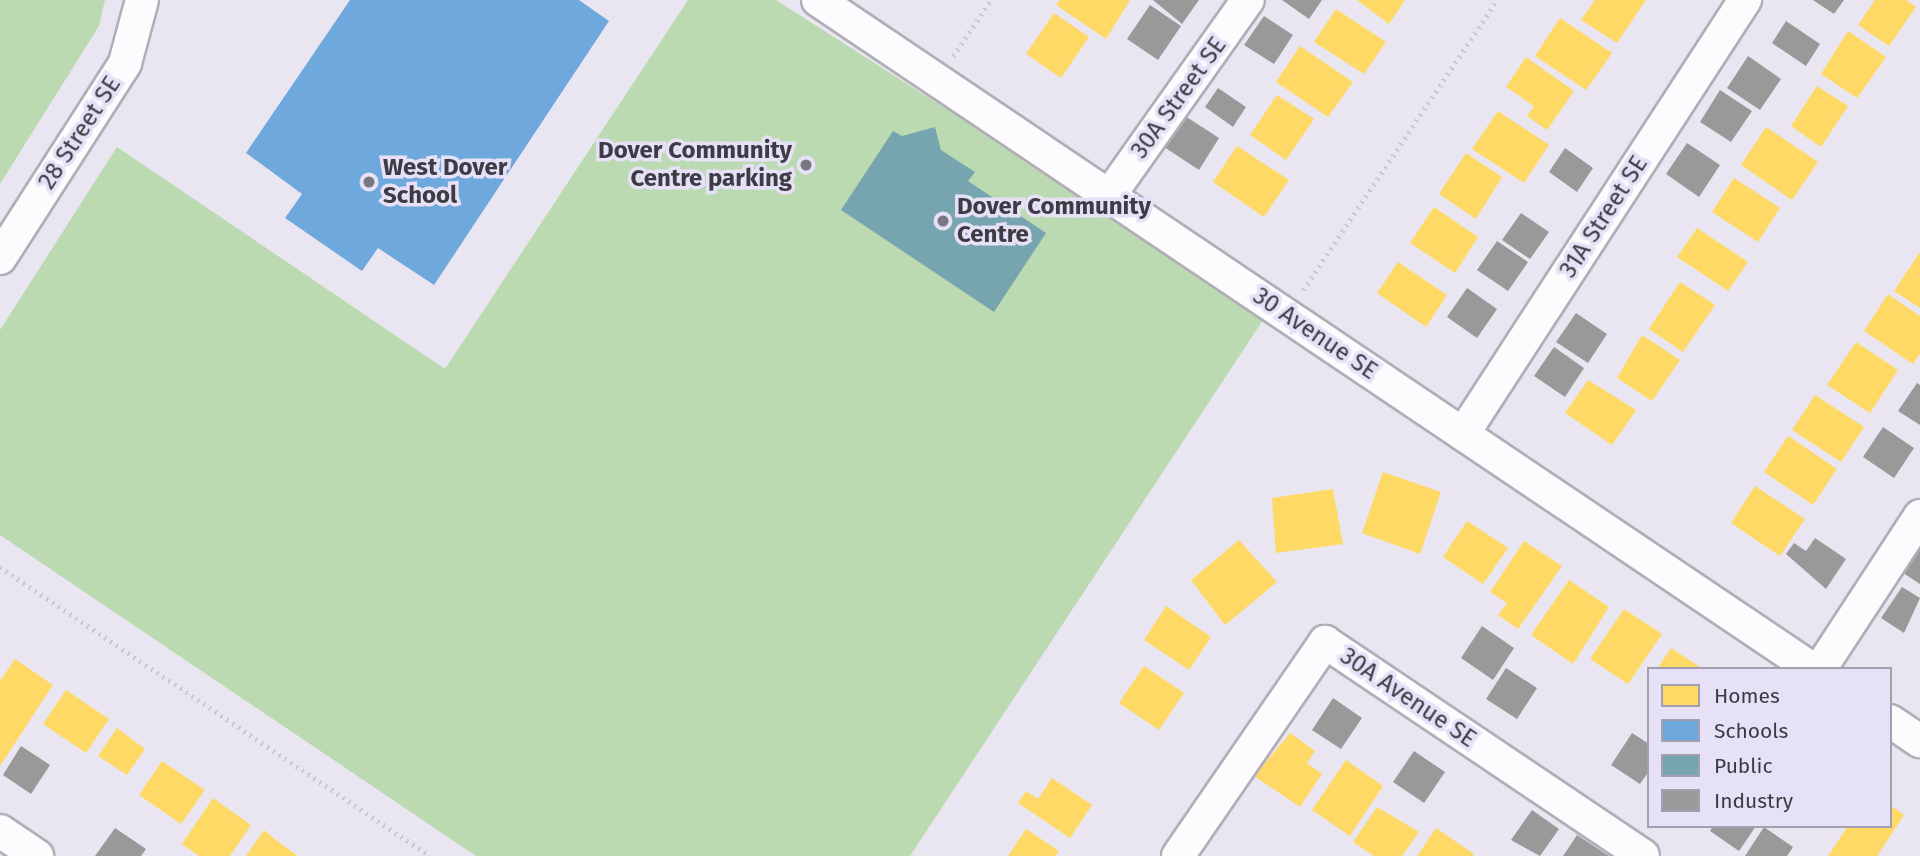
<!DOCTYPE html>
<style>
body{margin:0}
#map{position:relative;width:1920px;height:856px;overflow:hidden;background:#e9e6f1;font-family:"Fira Sans",sans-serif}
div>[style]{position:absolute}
.green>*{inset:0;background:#bcdab1}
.homes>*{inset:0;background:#ffd966}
.schools>*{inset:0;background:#6fa8dc}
.public>*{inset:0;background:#76a5af}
.industry>*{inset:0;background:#999}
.path>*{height:4.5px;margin-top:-2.25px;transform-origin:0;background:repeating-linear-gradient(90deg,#c9c9cc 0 2px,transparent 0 7px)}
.roads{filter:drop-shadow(2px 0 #b1aeb7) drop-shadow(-2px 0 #b1aeb7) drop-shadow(0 2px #b1aeb7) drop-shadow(0 -2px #b1aeb7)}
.minor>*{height:32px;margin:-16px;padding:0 16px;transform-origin:16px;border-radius:16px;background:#fcfbfd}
.dots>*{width:19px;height:19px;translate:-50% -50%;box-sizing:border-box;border:4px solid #e6e1f6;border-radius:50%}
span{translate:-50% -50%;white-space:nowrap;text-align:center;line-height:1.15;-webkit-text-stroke:7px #e6e1f6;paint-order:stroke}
.street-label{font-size:24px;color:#3d3b43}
.poi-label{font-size:24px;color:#3d3b43;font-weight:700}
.right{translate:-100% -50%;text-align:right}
.left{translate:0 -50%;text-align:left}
.legend{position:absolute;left:1647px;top:667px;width:245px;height:161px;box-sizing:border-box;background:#e6e1f6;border:2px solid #a29fae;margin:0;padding:9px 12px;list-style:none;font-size:21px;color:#3d3b43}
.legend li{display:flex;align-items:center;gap:14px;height:35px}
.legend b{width:35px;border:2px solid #a29fae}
</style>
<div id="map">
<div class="green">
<i style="clip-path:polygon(0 0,105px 0,99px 26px,0 184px)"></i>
<i style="clip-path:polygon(688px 0,776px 0,1267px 314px,910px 856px,476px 856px,0 535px,0 330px,117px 147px,445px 369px)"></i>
</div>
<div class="homes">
<i style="clip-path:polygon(1060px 0,1130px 0,1106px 39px,1056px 5px)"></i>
<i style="clip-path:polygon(1357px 0,1405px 0,1389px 24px)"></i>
<i style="clip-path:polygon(1595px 0,1646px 0,1617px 43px,1581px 20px)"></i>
<i style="clip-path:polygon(1875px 0,1906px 0,1916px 7px,1889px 46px,1858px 25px)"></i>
<i style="clip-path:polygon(1336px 9px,1386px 42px,1364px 74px,1314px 42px)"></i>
<i style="clip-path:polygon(1054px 13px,1089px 37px,1061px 78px,1026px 54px)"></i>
<i style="clip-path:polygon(1560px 18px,1612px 53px,1586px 90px,1535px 56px)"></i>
<i style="clip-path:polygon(1848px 31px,1886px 57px,1857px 98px,1821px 74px)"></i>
<i style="clip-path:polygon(1300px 46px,1353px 82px,1328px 117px,1276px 82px)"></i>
<i style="clip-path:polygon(1526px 57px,1574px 91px,1547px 130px,1527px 116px,1534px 106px,1506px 87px)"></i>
<i style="clip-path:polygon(1817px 86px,1848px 106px,1821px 147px,1791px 126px)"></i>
<i style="clip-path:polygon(1277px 95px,1314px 119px,1286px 160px,1250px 135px)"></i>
<i style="clip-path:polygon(1498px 111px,1549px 145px,1524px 183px,1472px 149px)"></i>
<i style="clip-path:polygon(1766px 127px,1818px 162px,1792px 200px,1741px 165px)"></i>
<i style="clip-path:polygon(1237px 146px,1289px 180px,1264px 217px,1213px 182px)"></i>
<i style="clip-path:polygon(1466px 153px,1502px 177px,1476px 219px,1439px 194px)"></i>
<i style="clip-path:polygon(1734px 178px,1780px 208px,1758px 242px,1712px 212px)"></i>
<i style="clip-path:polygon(1434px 207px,1478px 237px,1455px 273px,1410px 243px)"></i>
<i style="clip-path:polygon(1697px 228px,1748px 262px,1728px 291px,1677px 257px)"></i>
<i style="clip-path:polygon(1920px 252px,1920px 308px,1894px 291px)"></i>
<i style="clip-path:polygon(1398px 262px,1447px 295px,1426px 327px,1377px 293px)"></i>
<i style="clip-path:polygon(1680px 282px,1715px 305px,1683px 352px,1649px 329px)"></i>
<i style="clip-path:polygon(1888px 294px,1920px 316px,1920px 353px,1913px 364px,1864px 331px)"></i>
<i style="clip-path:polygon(1642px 335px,1680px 360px,1652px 401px,1617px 378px)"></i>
<i style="clip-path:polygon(1856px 342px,1898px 370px,1870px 413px,1827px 385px)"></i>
<i style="clip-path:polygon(1588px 380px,1636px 410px,1612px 445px,1565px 413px)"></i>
<i style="clip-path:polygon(1815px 395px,1864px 427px,1841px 462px,1792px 430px)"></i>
<i style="clip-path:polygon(1788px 436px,1837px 469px,1813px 505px,1764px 472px)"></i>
<i style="clip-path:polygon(1383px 472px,1441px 492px,1420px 554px,1362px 533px)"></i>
<i style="clip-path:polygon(1755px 486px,1805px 519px,1780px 556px,1731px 523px)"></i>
<i style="clip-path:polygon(1333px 489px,1343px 544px,1276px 553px,1272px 498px)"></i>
<i style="clip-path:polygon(1467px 521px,1508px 548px,1483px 584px,1443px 557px)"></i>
<i style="clip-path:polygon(1239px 540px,1277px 582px,1225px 625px,1191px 580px)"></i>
<i style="clip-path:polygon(1524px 541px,1562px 566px,1518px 629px,1498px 615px,1507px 603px,1490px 592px)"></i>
<i style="clip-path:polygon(1569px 580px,1609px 607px,1573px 664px,1531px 635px)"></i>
<i style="clip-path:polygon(1166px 606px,1211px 637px,1189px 670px,1144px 640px)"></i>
<i style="clip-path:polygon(1624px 609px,1662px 634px,1628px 684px,1590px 659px)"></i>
<i style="clip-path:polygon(1671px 648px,1703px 669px,1657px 669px)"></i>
<i style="clip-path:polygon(15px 659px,53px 685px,0 766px,0 681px)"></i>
<i style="clip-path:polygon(1144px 666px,1184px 693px,1159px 730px,1119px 703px)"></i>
<i style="clip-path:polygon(66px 690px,109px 719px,86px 753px,43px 724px)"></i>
<i style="clip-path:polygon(117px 728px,145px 749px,127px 775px,98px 756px)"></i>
<i style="clip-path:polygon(1290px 733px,1315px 751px,1307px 763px,1322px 774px,1300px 807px,1254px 776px)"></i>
<i style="clip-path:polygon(1346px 760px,1383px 786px,1350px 836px,1312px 810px)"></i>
<i style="clip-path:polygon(162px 761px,205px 790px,181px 824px,139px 795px)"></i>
<i style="clip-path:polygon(1052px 778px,1092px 805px,1070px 838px,1018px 803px,1026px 791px,1038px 799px)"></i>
<i style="clip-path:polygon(213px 798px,251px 825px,230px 856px,199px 856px,182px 844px)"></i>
<i style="clip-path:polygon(1890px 805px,1904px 815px,1877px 856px,1828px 856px,1848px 826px,1890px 826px)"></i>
<i style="clip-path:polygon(1377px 807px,1419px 832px,1402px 856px,1374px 856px,1353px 842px)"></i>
<i style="clip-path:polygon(1436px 828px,1474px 854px,1472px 856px,1417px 856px)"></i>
<i style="clip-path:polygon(1026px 829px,1059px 851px,1055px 856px,1008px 856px)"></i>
<i style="clip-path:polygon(264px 830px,277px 841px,298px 856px,246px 856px)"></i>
</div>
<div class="schools">
<i style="clip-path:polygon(350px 0,579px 0,609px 21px,434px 285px,378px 248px,362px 271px,285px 218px,302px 194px,246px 153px)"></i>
</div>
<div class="public">
<i style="clip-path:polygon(935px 127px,941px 150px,975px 172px,968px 181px,1046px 233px,994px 312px,841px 210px,893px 131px,902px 136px)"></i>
</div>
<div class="industry">
<i style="clip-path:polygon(1153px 0,1199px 0,1182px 24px)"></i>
<i style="clip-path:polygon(1282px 0,1322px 0,1309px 19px)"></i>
<i style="clip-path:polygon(1813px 0,1844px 0,1834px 14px)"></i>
<i style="clip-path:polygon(1150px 5px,1181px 26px,1158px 60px,1127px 39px)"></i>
<i style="clip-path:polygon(1264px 16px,1293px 35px,1274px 64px,1244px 45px)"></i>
<i style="clip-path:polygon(1786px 21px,1820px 44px,1806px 66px,1772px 43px)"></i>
<i style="clip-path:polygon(1748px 56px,1781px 79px,1760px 110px,1727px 88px)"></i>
<i style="clip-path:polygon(1218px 88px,1246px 107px,1233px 127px,1205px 107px)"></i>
<i style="clip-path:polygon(1720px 90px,1752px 111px,1731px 142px,1700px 122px)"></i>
<i style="clip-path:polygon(1185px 116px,1219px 138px,1199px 170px,1164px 147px)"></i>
<i style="clip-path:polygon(1687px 143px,1720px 165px,1699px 197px,1666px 174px)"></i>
<i style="clip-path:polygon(1565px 148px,1593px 168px,1577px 192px,1549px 172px)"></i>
<i style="clip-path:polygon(1521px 213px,1549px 232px,1530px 259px,1502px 240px)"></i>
<i style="clip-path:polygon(1497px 241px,1528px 262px,1508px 291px,1477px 270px)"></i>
<i style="clip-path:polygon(1467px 288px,1497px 309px,1477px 338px,1447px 317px)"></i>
<i style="clip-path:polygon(1576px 313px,1607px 334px,1588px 363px,1556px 342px)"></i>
<i style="clip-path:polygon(1554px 347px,1584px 368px,1565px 397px,1534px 376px)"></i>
<i style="clip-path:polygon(1917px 383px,1920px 385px,1920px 425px,1898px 411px)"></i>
<i style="clip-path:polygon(1883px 427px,1914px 448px,1894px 478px,1863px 457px)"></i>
<i style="clip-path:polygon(1815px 538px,1846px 559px,1826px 589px,1786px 554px,1794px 543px,1806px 551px)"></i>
<i style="clip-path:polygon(1920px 541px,1920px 584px,1900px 571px)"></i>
<i style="clip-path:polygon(1902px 587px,1920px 598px,1904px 633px,1881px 618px)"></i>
<i style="clip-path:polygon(1482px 626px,1514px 648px,1493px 680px,1461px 658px)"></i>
<i style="clip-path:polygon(1506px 668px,1537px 688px,1517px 719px,1486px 699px)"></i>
<i style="clip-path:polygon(1333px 698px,1362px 718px,1341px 749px,1312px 730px)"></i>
<i style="clip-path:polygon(1632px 733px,1649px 744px,1649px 771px,1640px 784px,1611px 765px)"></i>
<i style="clip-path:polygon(21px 746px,50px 765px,31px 794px,3px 775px)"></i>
<i style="clip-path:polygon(1414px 751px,1445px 772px,1424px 803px,1393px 782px)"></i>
<i style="clip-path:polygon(1532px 810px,1559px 829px,1540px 856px,1511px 840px)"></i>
<i style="clip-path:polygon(1713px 826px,1756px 826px,1739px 851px,1710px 831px)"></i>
<i style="clip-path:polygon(1764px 827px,1793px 847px,1787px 856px,1745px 856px)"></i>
<i style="clip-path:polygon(115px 828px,146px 849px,141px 856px,95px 856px)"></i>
<i style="clip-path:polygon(1577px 835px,1609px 856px,1563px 856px)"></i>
</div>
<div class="path">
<i style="left:953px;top:56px;width:68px;rotate:-55.8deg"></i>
<i style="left:1303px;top:290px;width:349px;rotate:-56.2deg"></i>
<i style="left:0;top:567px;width:518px;rotate:33.9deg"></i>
</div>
<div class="roads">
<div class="minor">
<i style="left:818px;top:0;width:1198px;rotate:33.94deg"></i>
<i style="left:1109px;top:196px;width:240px;rotate:-54.7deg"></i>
<i style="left:0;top:258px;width:232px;rotate:-57.3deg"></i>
<i style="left:125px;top:63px;width:65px;rotate:-74.9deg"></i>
<i style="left:1463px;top:434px;width:518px;rotate:-56.99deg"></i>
<i style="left:1820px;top:669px;width:183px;rotate:-56.8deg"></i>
<i style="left:1890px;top:721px;width:36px;rotate:34deg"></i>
<i style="left:0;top:831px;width:45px;rotate:34deg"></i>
<i style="left:1178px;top:856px;width:260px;rotate:-55.5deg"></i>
<i style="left:1325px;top:642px;width:383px;rotate:33.9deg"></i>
</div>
</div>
<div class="dots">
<i style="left:806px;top:165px;background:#797780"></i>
<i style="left:369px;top:182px;background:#797780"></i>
<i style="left:943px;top:221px;background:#797780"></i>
</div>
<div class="street-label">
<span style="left:1179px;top:98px;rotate:-54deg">30A Street SE</span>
<span style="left:80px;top:133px;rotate:-57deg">28 Street SE</span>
<span style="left:1604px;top:217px;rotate:-57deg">31A Street SE</span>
<span style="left:1315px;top:334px;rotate:34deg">30 Avenue SE</span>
<span style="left:1408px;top:698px;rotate:34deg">30A Avenue SE</span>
</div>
<div class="poi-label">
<span class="right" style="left:792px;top:165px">Dover Community<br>Centre parking</span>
<span class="left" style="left:383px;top:182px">West Dover<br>School</span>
<span class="left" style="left:957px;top:221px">Dover Community<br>Centre</span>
</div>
<ul class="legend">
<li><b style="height:19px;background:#ffd966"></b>Homes</li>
<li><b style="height:19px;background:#6fa8dc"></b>Schools</li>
<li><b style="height:19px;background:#76a5af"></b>Public</li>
<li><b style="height:19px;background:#999"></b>Industry</li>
</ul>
</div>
